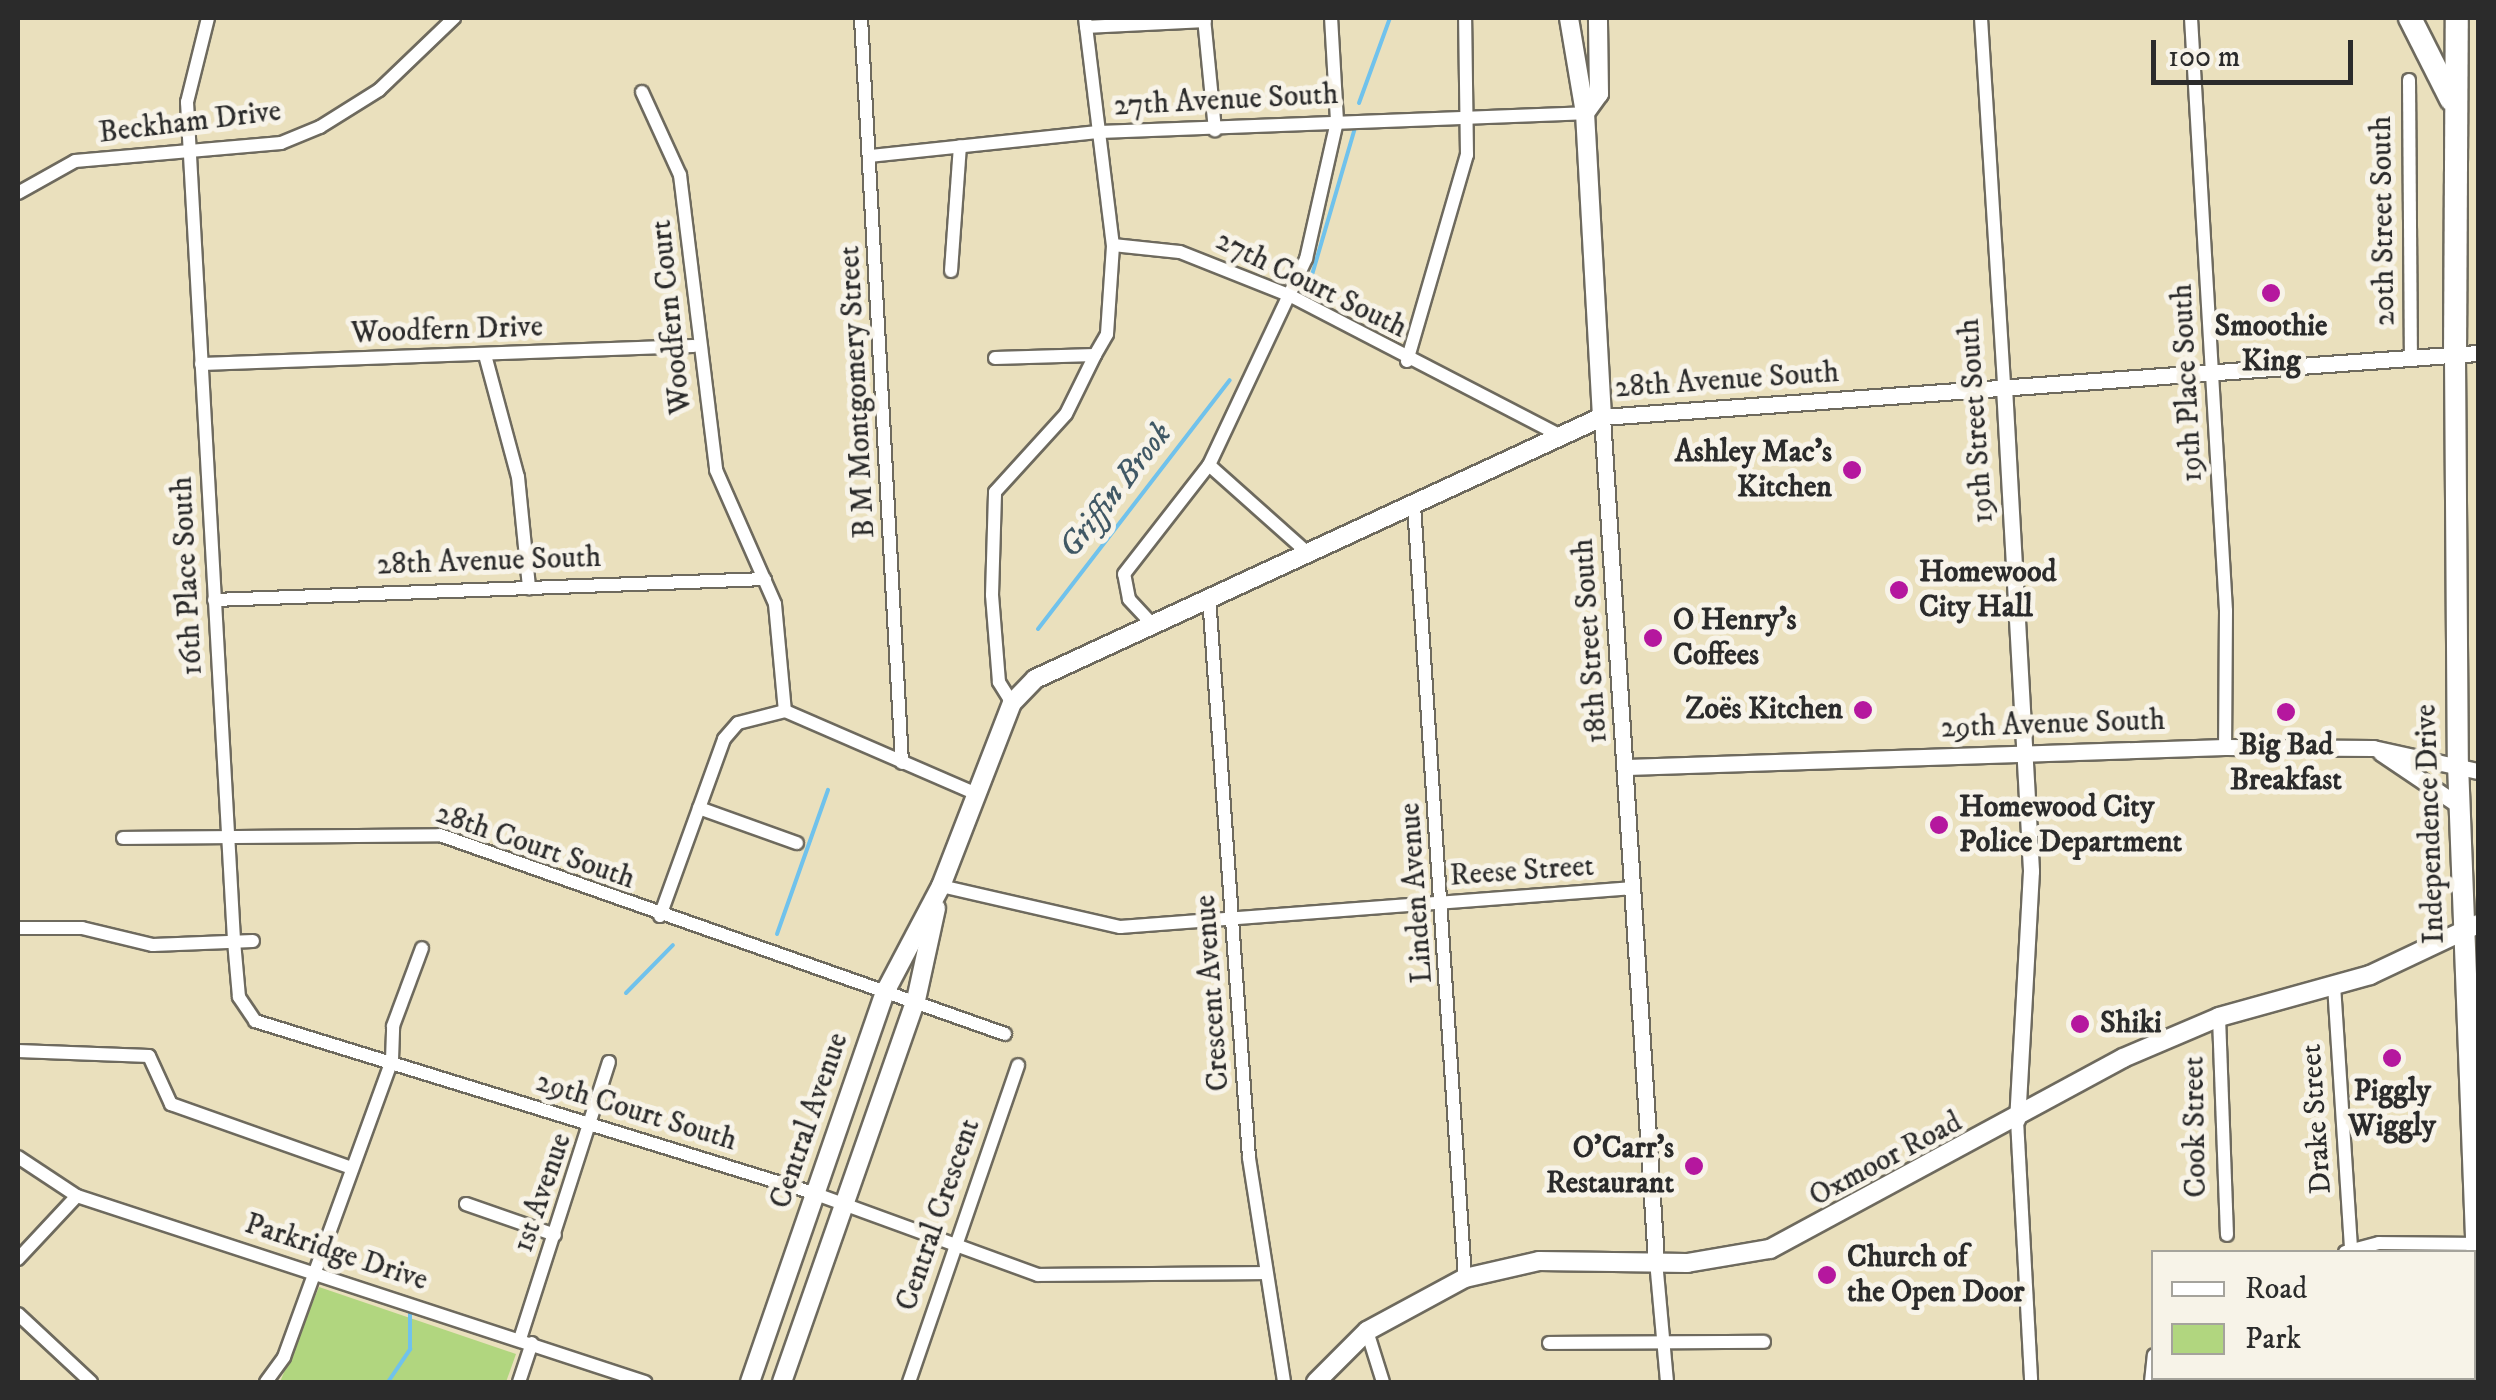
<!DOCTYPE html>
<meta charset="utf-8">
<style>
body{margin:0}
#map{position:relative;width:2496px;height:1400px;overflow:hidden;background:#eae0bd;font-family:"IM FELL DW Pica",serif}
div>[style]{position:absolute}
.green>*{inset:0;background:#b1d67f}
.stream>*{height:4px;margin:-2px;padding:0 2px;transform-origin:2px;border-radius:2px;background:#70c2ec}
.roads{filter:drop-shadow(2px 0 #6e6a5e) drop-shadow(-2px 0 #6e6a5e) drop-shadow(0 2px #6e6a5e) drop-shadow(0 -2px #6e6a5e)}
.minor>*{height:12px;margin:-6px;padding:0 6px;transform-origin:6px;border-radius:6px;background:#fff}
.tertiary>*{height:15px;margin:-7.5px;padding:0 7.5px;transform-origin:7.5px;border-radius:7.5px;background:#fff}
.secondary>*{height:18px;margin:-9px;padding:0 9px;transform-origin:9px;border-radius:9px;background:#fff}
.primary>*{height:20px;margin:-10px;padding:0 10px;transform-origin:10px;border-radius:10px;background:#fff}
.motorway>*{height:22px;margin:-11px;padding:0 11px;transform-origin:11px;border-radius:11px;background:#fff}
.dots>*{width:28px;height:28px;translate:-50% -50%;box-sizing:border-box;border:5px solid #f7f3e8;border-radius:50%}
span{translate:-50% -50%;white-space:nowrap;text-align:center;line-height:1.15;-webkit-text-stroke:10px #f7f3e8;paint-order:stroke}
.street-label{font-size:30px;color:#2b2b2b}
.poi-label{font-size:30px;color:#2b2b2b;font-weight:700}
.right{translate:-100% -50%;text-align:right}
.left{translate:0 -50%;text-align:left}
.water-label{font-size:32px;color:#405865;font-style:italic}
.frame{position:absolute;inset:0;border:20px solid #2b2b2b;pointer-events:none}
.legend{position:absolute;left:2151px;top:1250px;width:325px;height:130px;box-sizing:border-box;background:#f7f3e8;border:2px solid #a5a39c;margin:0;padding:12px 18px;list-style:none;font-size:30px;color:#2b2b2b}
.legend li{display:flex;align-items:center;gap:20px;height:50px}
.legend b{width:50px;border:2px solid #a5a39c}
.scale{position:absolute;left:2151px;top:40px;width:202px;height:45px;box-sizing:border-box;border:5px solid #2b2b2b;border-top:0;padding-left:12px;font-size:30px;line-height:35px;white-space:nowrap;color:#2b2b2b;-webkit-text-stroke:8px #f7f3e8;paint-order:stroke}
</style>
<div id="map">
<div class="green">
<i style="clip-path:polygon(319px 1287px,516px 1354px,506px 1382px,280px 1382px)"></i>
</div>
<div class="stream">
<i style="left:1359px;top:103px;width:90px;rotate:-70deg"></i>
<i style="left:1307px;top:292px;width:168px;rotate:-73.7deg"></i>
<i style="left:1038px;top:629px;width:314px;rotate:-52.4deg"></i>
<i style="left:777px;top:934px;width:153px;rotate:-70.5deg"></i>
<i style="left:626px;top:993px;width:67px;rotate:-45.6deg"></i>
<i style="left:388px;top:1382px;width:40px;rotate:-56deg"></i>
<i style="left:410px;top:1349px;width:38px;rotate:-90deg"></i>
</div>
<div class="roads">
<div class="minor">
<i style="left:208px;top:18px;width:87px;rotate:104deg"></i>
<i style="left:187px;top:102px;width:840px;rotate:86.79deg"></i>
<i style="left:234px;top:941px;width:56px;rotate:84.9deg"></i>
<i style="left:239px;top:997px;width:29px;rotate:56deg"></i>
<i style="left:255px;top:1021px;width:584px;rotate:17.13deg"></i>
<i style="left:813px;top:1193px;width:239px;rotate:20deg"></i>
<i style="left:1038px;top:1275px;width:228px;rotate:-0.5deg"></i>
<i style="left:861px;top:18px;width:746px;rotate:86.85deg"></i>
<i style="left:1085px;top:18px;width:229px;rotate:83deg"></i>
<i style="left:1204px;top:18px;width:113px;rotate:84.4deg"></i>
<i style="left:1981px;top:18px;width:370px;rotate:86.4deg"></i>
<i style="left:2191px;top:18px;width:594px;rotate:86.62deg"></i>
<i style="left:2226px;top:611px;width:136px;rotate:90.4deg"></i>
<i style="left:1086px;top:27px;width:119px;rotate:-2.9deg"></i>
<i style="left:2409px;top:80px;width:280px;rotate:89.6deg"></i>
<i style="left:642px;top:92px;width:91px;rotate:65.4deg"></i>
<i style="left:680px;top:175px;width:297px;rotate:83deg"></i>
<i style="left:716px;top:470px;width:146px;rotate:66.2deg"></i>
<i style="left:775px;top:604px;width:107px;rotate:84.7deg"></i>
<i style="left:870px;top:156px;width:230px;rotate:-6deg"></i>
<i style="left:1099px;top:132px;width:486px;rotate:-2.2deg"></i>
<i style="left:18px;top:193px;width:65px;rotate:-29.3deg"></i>
<i style="left:75px;top:161px;width:207px;rotate:-5deg"></i>
<i style="left:281px;top:143px;width:42px;rotate:-22.3deg"></i>
<i style="left:320px;top:127px;width:70px;rotate:-32.1deg"></i>
<i style="left:379px;top:90px;width:104px;rotate:-43.8deg"></i>
<i style="left:951px;top:271px;width:125px;rotate:-85.9deg"></i>
<i style="left:485px;top:355px;width:126px;rotate:74.9deg"></i>
<i style="left:518px;top:477px;width:112px;rotate:84.3deg"></i>
<i style="left:995px;top:358px;width:100px;rotate:-1.7deg"></i>
<i style="left:1095px;top:355px;width:24px;rotate:-60deg"></i>
<i style="left:1107px;top:334px;width:89px;rotate:-86.1deg"></i>
<i style="left:1113px;top:245px;width:67px;rotate:6deg"></i>
<i style="left:1180px;top:252px;width:119px;rotate:21.6deg"></i>
<i style="left:1291px;top:296px;width:306px;rotate:27.4deg"></i>
<i style="left:1407px;top:361px;width:215px;rotate:-73.8deg"></i>
<i style="left:1467px;top:155px;width:137px;rotate:-90.8deg"></i>
<i style="left:201px;top:364px;width:493px;rotate:-2.1deg"></i>
<i style="left:1209px;top:465px;width:134px;rotate:41.7deg"></i>
<i style="left:1414px;top:505px;width:775px;rotate:86.23deg"></i>
<i style="left:1209px;top:597px;width:562px;rotate:85.92deg"></i>
<i style="left:1249px;top:1158px;width:227px;rotate:81.1deg"></i>
<i style="left:214px;top:600px;width:551px;rotate:-2.18deg"></i>
<i style="left:1152px;top:624px;width:34px;rotate:-133deg"></i>
<i style="left:1129px;top:599px;width:25px;rotate:-101deg"></i>
<i style="left:1124px;top:574px;width:138px;rotate:-52.1deg"></i>
<i style="left:1209px;top:465px;width:228px;rotate:-64.8deg"></i>
<i style="left:1306px;top:259px;width:141px;rotate:-77.3deg"></i>
<i style="left:1337px;top:121px;width:103px;rotate:-93.3deg"></i>
<i style="left:1012px;top:703px;width:25px;rotate:-122deg"></i>
<i style="left:999px;top:682px;width:87px;rotate:-94.6deg"></i>
<i style="left:992px;top:595px;width:103px;rotate:-88.3deg"></i>
<i style="left:995px;top:492px;width:105px;rotate:-47.7deg"></i>
<i style="left:1066px;top:414px;width:66px;rotate:-63.8deg"></i>
<i style="left:785px;top:711px;width:211px;rotate:23.4deg"></i>
<i style="left:699px;top:808px;width:104px;rotate:19.7deg"></i>
<i style="left:123px;top:838px;width:317px;rotate:-0.5deg"></i>
<i style="left:440px;top:835px;width:599px;rotate:19.4deg"></i>
<i style="left:941px;top:886px;width:184px;rotate:12.9deg"></i>
<i style="left:1120px;top:927px;width:515px;rotate:-4.34deg"></i>
<i style="left:660px;top:916px;width:188px;rotate:-70.1deg"></i>
<i style="left:724px;top:739px;width:21px;rotate:-49deg"></i>
<i style="left:738px;top:723px;width:49px;rotate:-14.3deg"></i>
<i style="left:18px;top:928px;width:64px"></i>
<i style="left:82px;top:928px;width:73px;rotate:13.5deg"></i>
<i style="left:153px;top:945px;width:100px;rotate:-2.3deg"></i>
<i style="left:2334px;top:985px;width:265px;rotate:86.3deg"></i>
<i style="left:2219px;top:1017px;width:218px;rotate:87.9deg"></i>
<i style="left:18px;top:1051px;width:131px;rotate:2.2deg"></i>
<i style="left:149px;top:1056px;width:53px;rotate:65.4deg"></i>
<i style="left:171px;top:1104px;width:192px;rotate:19.5deg"></i>
<i style="left:2017px;top:1120px;width:262px;rotate:86.9deg"></i>
<i style="left:18px;top:1157px;width:71px;rotate:33.5deg"></i>
<i style="left:77px;top:1196px;width:598px;rotate:18.13deg"></i>
<i style="left:466px;top:1204px;width:94px;rotate:19.2deg"></i>
<i style="left:2345px;top:1252px;width:35px;rotate:-15deg"></i>
<i style="left:2379px;top:1243px;width:99px;rotate:0.6deg"></i>
<i style="left:18px;top:1259px;width:86px;rotate:-46.9deg"></i>
<i style="left:1656px;top:1261px;width:121px;rotate:84.8deg"></i>
<i style="left:18px;top:1314px;width:100px;rotate:43deg"></i>
<i style="left:1367px;top:1331px;width:53px;rotate:72.6deg"></i>
<i style="left:520px;top:1339px;width:291px;rotate:-72.2deg"></i>
<i style="left:1549px;top:1343px;width:215px;rotate:-0.3deg"></i>
<i style="left:2474px;top:1364px;width:4px"></i>
<i style="left:266px;top:1382px;width:31px;rotate:-54deg"></i>
<i style="left:284px;top:1357px;width:316px;rotate:-70deg"></i>
<i style="left:392px;top:1060px;width:34px;rotate:-88deg"></i>
<i style="left:393px;top:1026px;width:83px;rotate:-69.6deg"></i>
<i style="left:519px;top:1382px;width:41px;rotate:-71.6deg"></i>
<i style="left:909px;top:1382px;width:335px;rotate:-71deg"></i>
<i style="left:2151px;top:1382px;width:27px;rotate:-84deg"></i>
<i style="left:2324px;top:1382px;width:10px;rotate:-24deg"></i>
</div>
<div class="tertiary">
<i style="left:2004px;top:387px;width:485px;rotate:86.8deg"></i>
<i style="left:2031px;top:871px;width:249px;rotate:93.2deg"></i>
<i style="left:2381px;top:753px;width:95px;rotate:33.9deg"></i>
<i style="left:1627px;top:767px;width:598px;rotate:-1.92deg"></i>
<i style="left:2225px;top:747px;width:148px;rotate:0.4deg"></i>
<i style="left:2373px;top:748px;width:107px;rotate:12.4deg"></i>
<i style="left:1656px;top:1261px;width:846px;rotate:-93.66deg"></i>
<i style="left:1602px;top:417px;width:878px;rotate:-4.18deg"></i>
</div>
<div class="secondary">
<i style="left:1585px;top:113px;width:24px;rotate:-54deg"></i>
<i style="left:1599px;top:94px;width:76px;rotate:-90.8deg"></i>
<i style="left:750px;top:1382px;width:410px;rotate:-70.9deg"></i>
<i style="left:884px;top:994px;width:122px;rotate:-62.2deg"></i>
<i style="left:941px;top:886px;width:196px;rotate:-68.8deg"></i>
<i style="left:1012px;top:703px;width:33px;rotate:-46deg"></i>
<i style="left:1035px;top:679px;width:625px;rotate:-24.8deg"></i>
<i style="left:1602px;top:417px;width:304px;rotate:-93.2deg"></i>
<i style="left:1585px;top:113px;width:96px;rotate:-99.6deg"></i>
<i style="left:782px;top:1382px;width:405px;rotate:-70.7deg"></i>
<i style="left:916px;top:1000px;width:94px;rotate:-77.7deg"></i>
<i style="left:1316px;top:1382px;width:72px;rotate:-45deg"></i>
<i style="left:1367px;top:1331px;width:111px;rotate:-28.4deg"></i>
<i style="left:1465px;top:1278px;width:76px;rotate:-12.9deg"></i>
<i style="left:1539px;top:1261px;width:148px;rotate:0.8deg"></i>
<i style="left:1687px;top:1263px;width:84px;rotate:-9.6deg"></i>
<i style="left:1770px;top:1249px;width:401px;rotate:-28.4deg"></i>
<i style="left:2123px;top:1058px;width:104px;rotate:-23.1deg"></i>
<i style="left:2219px;top:1017px;width:157px;rotate:-15.5deg"></i>
<i style="left:2370px;top:975px;width:119px;rotate:-25.3deg"></i>
</div>
<div class="primary">
<i style="left:2455px;top:357px;width:407px;rotate:89.6deg"></i>
<i style="left:2458px;top:764px;width:525px;rotate:87.82deg"></i>
</div>
<div class="motorway">
<i style="left:2410px;top:18px;width:91px;rotate:63.2deg"></i>
<i style="left:2455px;top:357px;width:339px;rotate:-89.7deg"></i>
</div>
</div>
<div class="dots">
<i style="left:2271px;top:293px;background:#b5179e"></i>
<i style="left:1852px;top:470px;background:#b5179e"></i>
<i style="left:1899px;top:590px;background:#b5179e"></i>
<i style="left:1653px;top:638px;background:#b5179e"></i>
<i style="left:1863px;top:710px;background:#b5179e"></i>
<i style="left:2286px;top:712px;background:#b5179e"></i>
<i style="left:1939px;top:825px;background:#b5179e"></i>
<i style="left:2080px;top:1024px;background:#b5179e"></i>
<i style="left:2392px;top:1058px;background:#b5179e"></i>
<i style="left:1694px;top:1166px;background:#b5179e"></i>
<i style="left:1827px;top:1275px;background:#b5179e"></i>
</div>
<div class="street-label">
<span style="left:1226px;top:101px;rotate:-3deg">27th Avenue South</span>
<span style="left:190px;top:123px;rotate:-7deg">Beckham Drive</span>
<span style="left:2384px;top:221px;rotate:-91deg">20th Street South</span>
<span style="left:1311px;top:285px;rotate:26deg">27th Court South</span>
<span style="left:672px;top:317px;rotate:-96deg">Woodfern Court</span>
<span style="left:447px;top:331px;rotate:-2deg">Woodfern Drive</span>
<span style="left:1727px;top:381px;rotate:-4deg">28th Avenue South</span>
<span style="left:2188px;top:383px;rotate:-93deg">19th Place South</span>
<span style="left:858px;top:392px;rotate:-93deg">B M Montgomery Street</span>
<span style="left:1977px;top:421px;rotate:-94deg">19th Street South</span>
<span style="left:489px;top:562px;rotate:-2deg">28th Avenue South</span>
<span style="left:188px;top:576px;rotate:-93deg">16th Place South</span>
<span style="left:1591px;top:641px;rotate:-94deg">18th Street South</span>
<span style="left:2053px;top:725px;rotate:-2deg">29th Avenue South</span>
<span style="left:2431px;top:824px;rotate:-92deg">Independence Drive</span>
<span style="left:535px;top:847px;rotate:19deg">28th Court South</span>
<span style="left:1522px;top:872px;rotate:-4deg">Reese Street</span>
<span style="left:1417px;top:893px;rotate:-94deg">Linden Avenue</span>
<span style="left:1213px;top:993px;rotate:-94deg">Crescent Avenue</span>
<span style="left:636px;top:1112px;rotate:17deg">29th Court South</span>
<span style="left:2317px;top:1119px;rotate:-94deg">Drake Street</span>
<span style="left:810px;top:1121px;rotate:-71deg">Central Avenue</span>
<span style="left:2196px;top:1127px;rotate:-91deg">Cook Street</span>
<span style="left:1886px;top:1160px;rotate:-28deg">Oxmoor Road</span>
<span style="left:543px;top:1193px;rotate:-71deg">1st Avenue</span>
<span style="left:939px;top:1215px;rotate:-71deg">Central Crescent</span>
<span style="left:336px;top:1253px;rotate:18deg">Parkridge Drive</span>
</div>
<div class="poi-label">
<span style="left:2271px;top:344px">Smoothie<br>King</span>
<span class="right" style="left:1832px;top:470px">Ashley Mac's<br>Kitchen</span>
<span class="left" style="left:1919px;top:590px">Homewood<br>City Hall</span>
<span class="left" style="left:1673px;top:638px">O Henry's<br>Coffees</span>
<span class="right" style="left:1843px;top:710px">Zoës Kitchen</span>
<span style="left:2286px;top:763px">Big Bad<br>Breakfast</span>
<span class="left" style="left:1959px;top:825px">Homewood City<br>Police Department</span>
<span class="left" style="left:2100px;top:1024px">Shiki</span>
<span style="left:2392px;top:1109px">Piggly<br>Wiggly</span>
<span class="right" style="left:1674px;top:1166px">O’Carr’s<br>Restaurant</span>
<span class="left" style="left:1847px;top:1275px">Church of<br>the Open Door</span>
</div>
<div class="water-label">
<span style="left:1116px;top:491px;rotate:-52deg">Griffin Brook</span>
</div>
<div class="frame"></div>
<ul class="legend">
<li><b style="height:12px;background:#fff"></b>Road</li>
<li><b style="height:28px;background:#b1d67f"></b>Park</li>
</ul>
<div class="scale">100 m</div>
</div>
